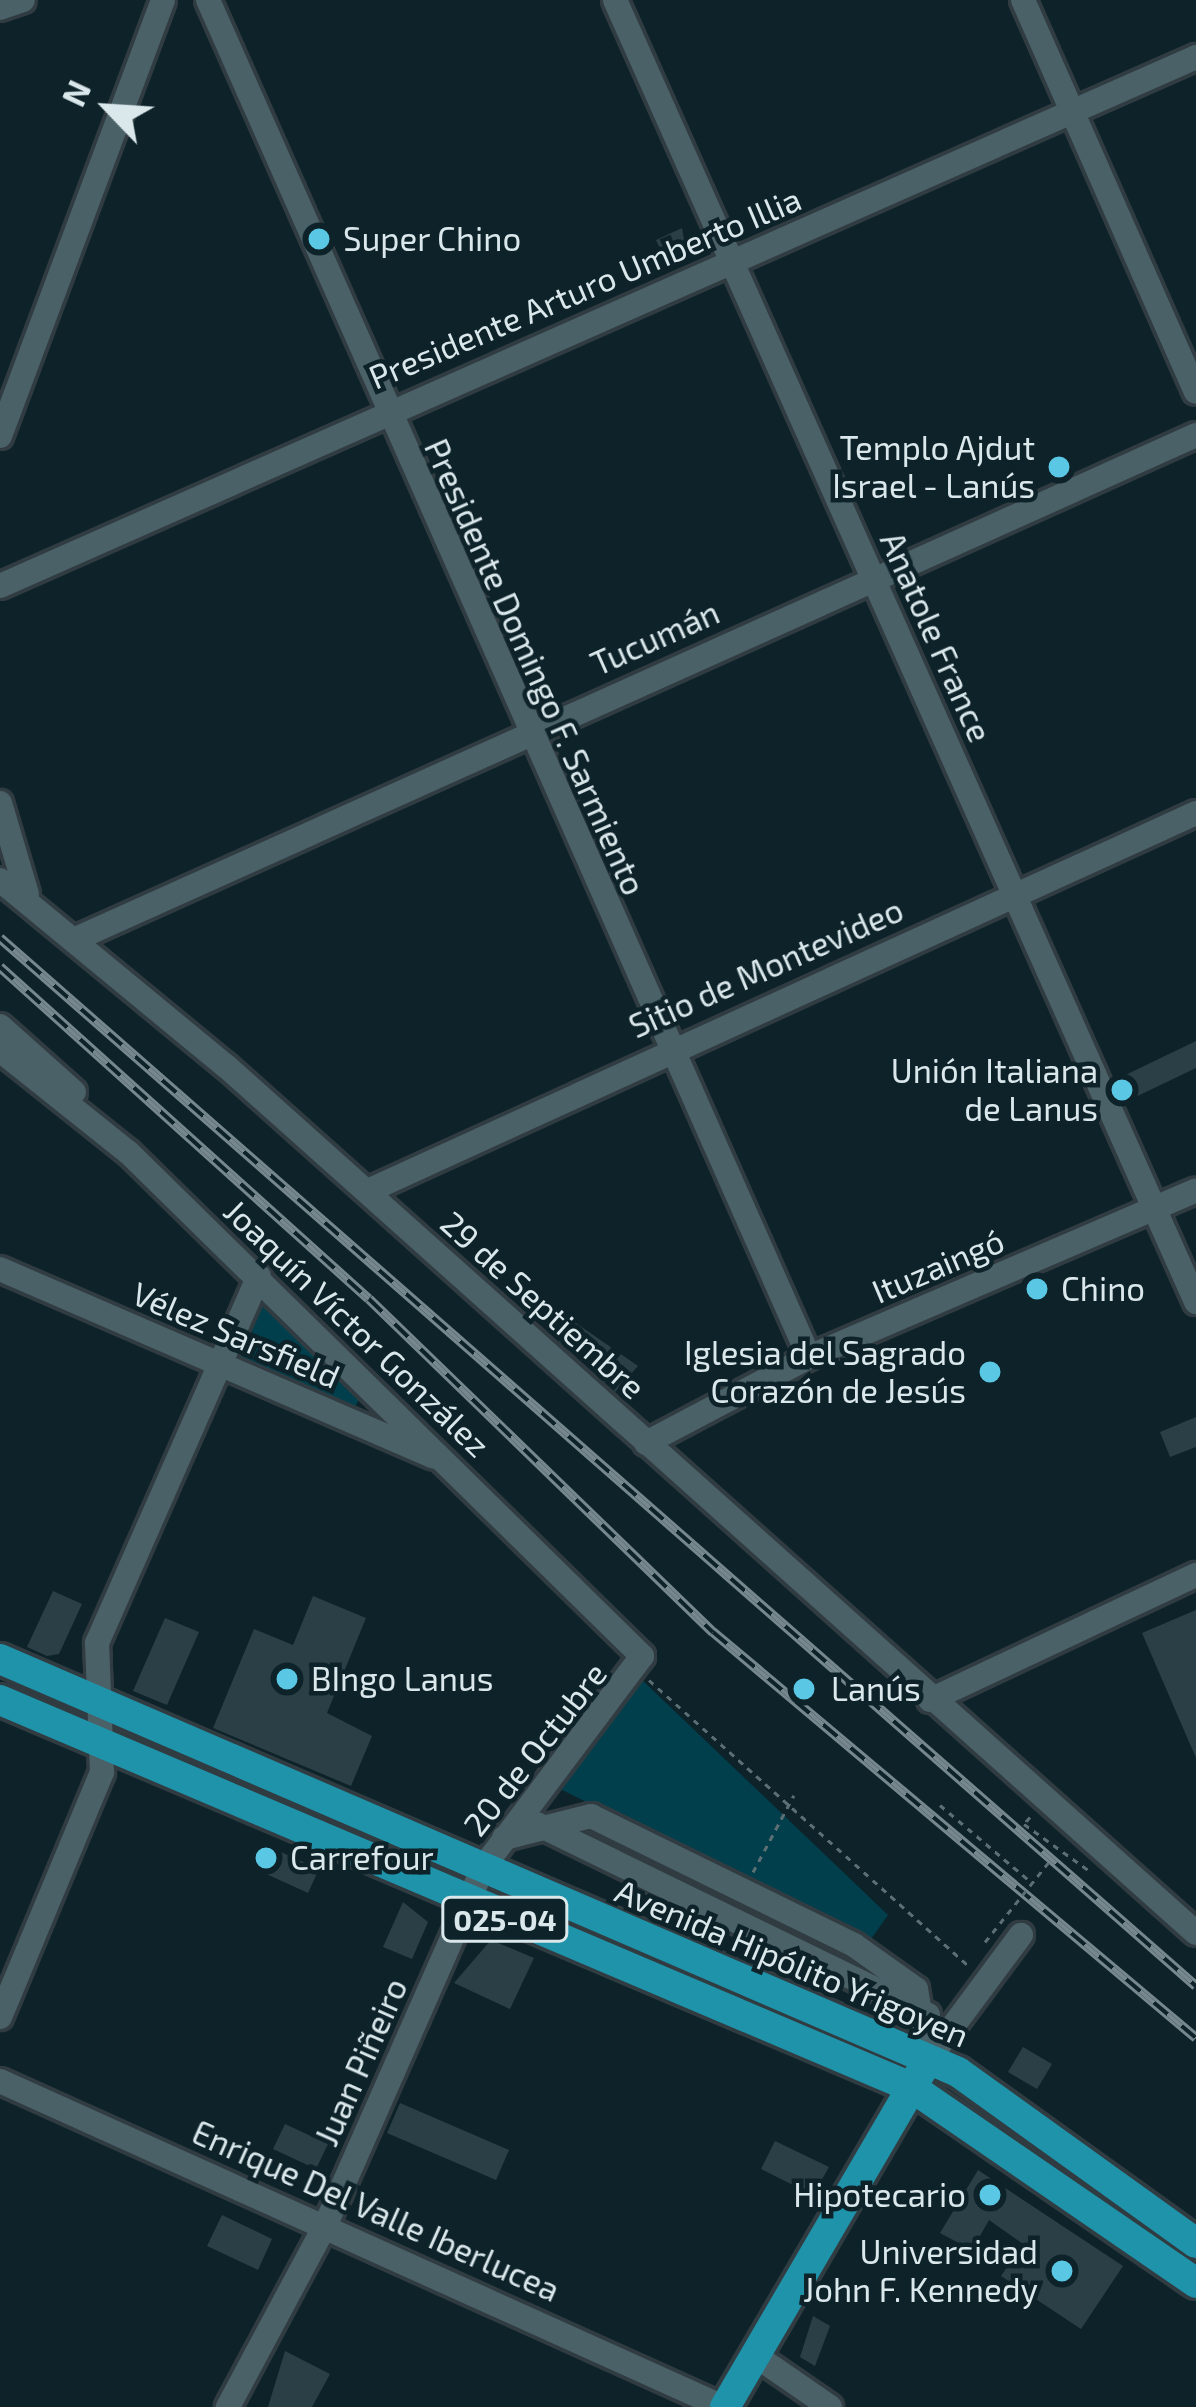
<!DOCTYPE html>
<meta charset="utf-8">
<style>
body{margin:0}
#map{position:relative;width:1196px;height:2407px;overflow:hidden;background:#0d2329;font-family:"Exo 2",sans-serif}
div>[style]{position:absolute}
.green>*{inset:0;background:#013f4d}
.building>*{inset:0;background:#2a4046}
.path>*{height:3px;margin-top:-1.5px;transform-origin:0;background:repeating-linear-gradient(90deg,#5c6f74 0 6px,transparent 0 12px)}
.roads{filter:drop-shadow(3px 0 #303c41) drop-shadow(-3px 0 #303c41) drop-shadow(0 3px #303c41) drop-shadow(0 -3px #303c41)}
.minor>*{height:24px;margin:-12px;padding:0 12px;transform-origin:12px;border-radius:12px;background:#4a6168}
.major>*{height:30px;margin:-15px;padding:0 15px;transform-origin:15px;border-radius:15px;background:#1f93aa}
.rail>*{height:10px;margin-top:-5px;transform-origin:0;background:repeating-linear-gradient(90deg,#0d2329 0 18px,#76888d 0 36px);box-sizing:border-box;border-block:3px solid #76888d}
.path-bridge>*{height:3px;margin-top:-1.5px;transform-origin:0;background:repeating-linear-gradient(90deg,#5c6f74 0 6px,transparent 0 12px)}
.dots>*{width:33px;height:33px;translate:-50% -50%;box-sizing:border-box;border:6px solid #0d2329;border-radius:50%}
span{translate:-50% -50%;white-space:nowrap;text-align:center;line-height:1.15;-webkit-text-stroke:9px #0d2329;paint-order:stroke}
.shield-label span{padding:3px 9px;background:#0d2329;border:3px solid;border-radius:9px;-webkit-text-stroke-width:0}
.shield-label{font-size:30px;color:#dae7eb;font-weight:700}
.poi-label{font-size:33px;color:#dae7eb}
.left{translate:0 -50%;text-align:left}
.right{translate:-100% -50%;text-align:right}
.street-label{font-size:33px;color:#dae7eb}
.north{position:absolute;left:48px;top:48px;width:120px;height:120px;-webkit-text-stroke:9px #0d2329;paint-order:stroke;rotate:295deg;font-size:33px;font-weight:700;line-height:48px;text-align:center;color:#dae7eb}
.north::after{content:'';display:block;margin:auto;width:42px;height:54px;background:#dae7eb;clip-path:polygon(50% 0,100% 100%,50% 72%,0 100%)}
</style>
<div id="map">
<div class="green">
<i style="clip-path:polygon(261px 1293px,364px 1390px,354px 1409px,233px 1356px)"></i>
<i style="clip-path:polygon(641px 1679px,888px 1915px,869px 1942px,554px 1786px)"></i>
</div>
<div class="building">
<i style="clip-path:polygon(682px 228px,687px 256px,668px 265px,656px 240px)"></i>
<i style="clip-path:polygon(1196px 1041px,1196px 1068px,1125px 1102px,1115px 1080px)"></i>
<i style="clip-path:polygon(573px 1321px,638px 1366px,615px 1392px,557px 1340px)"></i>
<i style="clip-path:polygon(1196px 1417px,1196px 1447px,1170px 1457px,1160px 1432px)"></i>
<i style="clip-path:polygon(53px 1591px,82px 1604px,59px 1654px,47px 1656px,27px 1647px)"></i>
<i style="clip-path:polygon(313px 1596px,366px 1618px,327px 1713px,372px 1736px,351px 1786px,213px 1728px,254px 1629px,293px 1645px)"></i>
<i style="clip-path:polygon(1196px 1610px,1196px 1758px,1142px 1633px)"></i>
<i style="clip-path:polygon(165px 1618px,199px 1632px,167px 1705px,133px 1691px)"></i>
<i style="clip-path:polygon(274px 1849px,319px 1869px,308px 1893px,262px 1872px)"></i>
<i style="clip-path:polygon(403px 1902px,428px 1922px,412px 1959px,383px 1947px)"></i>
<i style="clip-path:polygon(491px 1940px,534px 1958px,510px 2009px,454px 1983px)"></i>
<i style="clip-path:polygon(1023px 2047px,1052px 2064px,1037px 2089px,1008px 2072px)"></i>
<i style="clip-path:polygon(400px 2103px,509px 2150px,496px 2180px,387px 2133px)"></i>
<i style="clip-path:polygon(285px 2124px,328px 2144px,316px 2169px,273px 2149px)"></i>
<i style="clip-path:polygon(775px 2141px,829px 2167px,813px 2195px,761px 2169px)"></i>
<i style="clip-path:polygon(978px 2170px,1123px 2266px,1081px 2329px,1001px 2276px,1023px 2244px,989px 2220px,972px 2250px,940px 2233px)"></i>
<i style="clip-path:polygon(222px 2215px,272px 2239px,258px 2270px,207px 2246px)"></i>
<i style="clip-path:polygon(813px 2316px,830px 2326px,815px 2366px,800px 2357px)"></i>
<i style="clip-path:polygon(285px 2351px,330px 2374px,312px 2407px,268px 2407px)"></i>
</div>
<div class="path">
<i style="left:649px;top:1680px;width:428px;rotate:41.8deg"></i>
<i style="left:940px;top:1805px;width:119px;rotate:40.2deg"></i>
<i style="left:1030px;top:1817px;width:9px;rotate:131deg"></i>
<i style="left:1024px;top:1824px;width:82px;rotate:35.6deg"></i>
<i style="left:753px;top:1872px;width:87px;rotate:-62deg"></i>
</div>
<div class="roads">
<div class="minor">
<i style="left:208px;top:0;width:1484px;rotate:66.11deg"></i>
<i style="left:615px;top:0;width:1426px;rotate:65.95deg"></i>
<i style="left:1023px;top:0;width:428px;rotate:66.2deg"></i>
<i style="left:0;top:8px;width:24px;rotate:-19deg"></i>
<i style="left:0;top:436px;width:465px;rotate:-69.5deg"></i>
<i style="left:0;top:586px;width:1308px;rotate:-23.86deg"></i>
<i style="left:0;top:803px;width:95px;rotate:73.5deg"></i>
<i style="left:0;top:880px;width:293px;rotate:39.5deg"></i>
<i style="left:226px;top:1066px;width:1301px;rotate:41.79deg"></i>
<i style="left:78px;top:938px;width:1226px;rotate:-24.22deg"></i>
<i style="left:0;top:1026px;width:99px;rotate:41.7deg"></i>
<i style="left:0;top:1050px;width:164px;rotate:38.6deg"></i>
<i style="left:128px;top:1152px;width:720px;rotate:44.44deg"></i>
<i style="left:642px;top:1656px;width:265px;rotate:126.9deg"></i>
<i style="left:483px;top:1868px;width:389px;rotate:113.8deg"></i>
<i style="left:326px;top:2224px;width:208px;rotate:118.2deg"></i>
<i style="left:368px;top:1191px;width:910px;rotate:-24.54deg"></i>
<i style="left:0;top:1269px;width:472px;rotate:23.4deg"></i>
<i style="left:646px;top:1443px;width:184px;rotate:-27.8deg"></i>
<i style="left:809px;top:1357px;width:421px;rotate:-23.3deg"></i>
<i style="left:930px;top:1700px;width:294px;rotate:-25.2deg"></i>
<i style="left:537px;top:1824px;width:435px;rotate:26deg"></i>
<i style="left:504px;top:1838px;width:90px;rotate:-14.2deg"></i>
<i style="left:591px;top:1816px;width:293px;rotate:26.1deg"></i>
<i style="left:854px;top:1945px;width:76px;rotate:35.4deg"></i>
<i style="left:916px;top:1989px;width:72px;rotate:80.4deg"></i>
<i style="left:0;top:2017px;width:265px;rotate:-67.4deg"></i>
<i style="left:102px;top:1772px;width:129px;rotate:-92.2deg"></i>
<i style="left:97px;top:1643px;width:401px;rotate:-66.2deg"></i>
<i style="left:928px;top:2060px;width:156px;rotate:-53.4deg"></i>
<i style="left:0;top:2081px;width:793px;rotate:24.27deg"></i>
<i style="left:756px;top:2356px;width:90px;rotate:34.6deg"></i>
</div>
<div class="major">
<i style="left:0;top:1659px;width:1043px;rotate:23.32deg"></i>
<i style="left:958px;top:2072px;width:293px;rotate:35.7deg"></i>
<i style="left:0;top:1700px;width:990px;rotate:23.02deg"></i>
<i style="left:911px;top:2087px;width:346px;rotate:34.5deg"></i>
<i style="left:725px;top:2407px;width:390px;rotate:-59.7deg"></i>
</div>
</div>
<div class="rail">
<i style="left:0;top:938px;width:1590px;rotate:41.23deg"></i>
<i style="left:0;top:967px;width:496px;rotate:42deg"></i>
<i style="left:369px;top:1299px;width:479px;rotate:44.1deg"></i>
<i style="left:713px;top:1632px;width:631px;rotate:40.05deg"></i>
</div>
<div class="path-bridge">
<i style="left:985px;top:1942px;width:107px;rotate:-51.4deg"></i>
</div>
<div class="dots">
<i style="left:319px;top:239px;background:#5ac8e5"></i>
<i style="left:1059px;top:467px;background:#5ac8e5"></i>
<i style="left:1122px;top:1090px;background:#5ac8e5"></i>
<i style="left:1037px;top:1289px;background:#5ac8e5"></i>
<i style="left:990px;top:1372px;background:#5ac8e5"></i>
<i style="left:287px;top:1679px;background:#5ac8e5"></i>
<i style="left:804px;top:1689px;background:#5ac8e5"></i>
<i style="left:266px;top:1858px;background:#5ac8e5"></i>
<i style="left:990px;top:2195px;background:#5ac8e5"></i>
<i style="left:1062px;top:2271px;background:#5ac8e5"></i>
</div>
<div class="shield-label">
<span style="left:505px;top:1919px">025-04</span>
</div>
<div class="poi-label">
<span class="left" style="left:343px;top:239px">Super Chino</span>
<span class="right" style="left:1035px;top:467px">Templo Ajdut<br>Israel - Lanús</span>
<span class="right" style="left:1098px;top:1090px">Unión Italiana<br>de Lanus</span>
<span class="left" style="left:1061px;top:1289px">Chino</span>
<span class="right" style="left:966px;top:1372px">Iglesia del Sagrado<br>Corazón de Jesús</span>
<span class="left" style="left:311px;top:1679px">BIngo Lanus</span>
<span class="left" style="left:831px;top:1689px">Lanús</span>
<span class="left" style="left:290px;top:1858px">Carrefour</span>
<span class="right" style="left:966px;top:2195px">Hipotecario</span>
<span class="right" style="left:1038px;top:2271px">Universidad<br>John F. Kennedy</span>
</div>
<div class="street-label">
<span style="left:585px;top:288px;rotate:-23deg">Presidente Arturo Umberto Illia</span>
<span style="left:936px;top:637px;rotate:66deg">Anatole France</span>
<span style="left:655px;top:638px;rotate:-24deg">Tucumán</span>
<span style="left:535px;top:667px;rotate:66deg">Presidente Domingo F. Sarmiento</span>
<span style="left:766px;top:968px;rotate:-24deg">Sitio de Montevideo</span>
<span style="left:938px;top:1266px;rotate:-23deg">Ituzaingó</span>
<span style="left:543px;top:1305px;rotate:42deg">29 de Septiembre</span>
<span style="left:357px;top:1328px;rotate:44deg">Joaquín Víctor González</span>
<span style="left:236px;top:1335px;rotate:23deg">Vélez Sarsfield</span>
<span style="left:535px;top:1749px;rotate:-52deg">20 de Octubre</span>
<span style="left:792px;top:1963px;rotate:23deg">Avenida Hipólito Yrigoyen</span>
<span style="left:361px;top:2062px;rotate:-66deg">Juan Piñeiro</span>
<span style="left:376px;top:2211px;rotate:24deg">Enrique Del Valle Iberlucea</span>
</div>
<div class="north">N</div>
</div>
